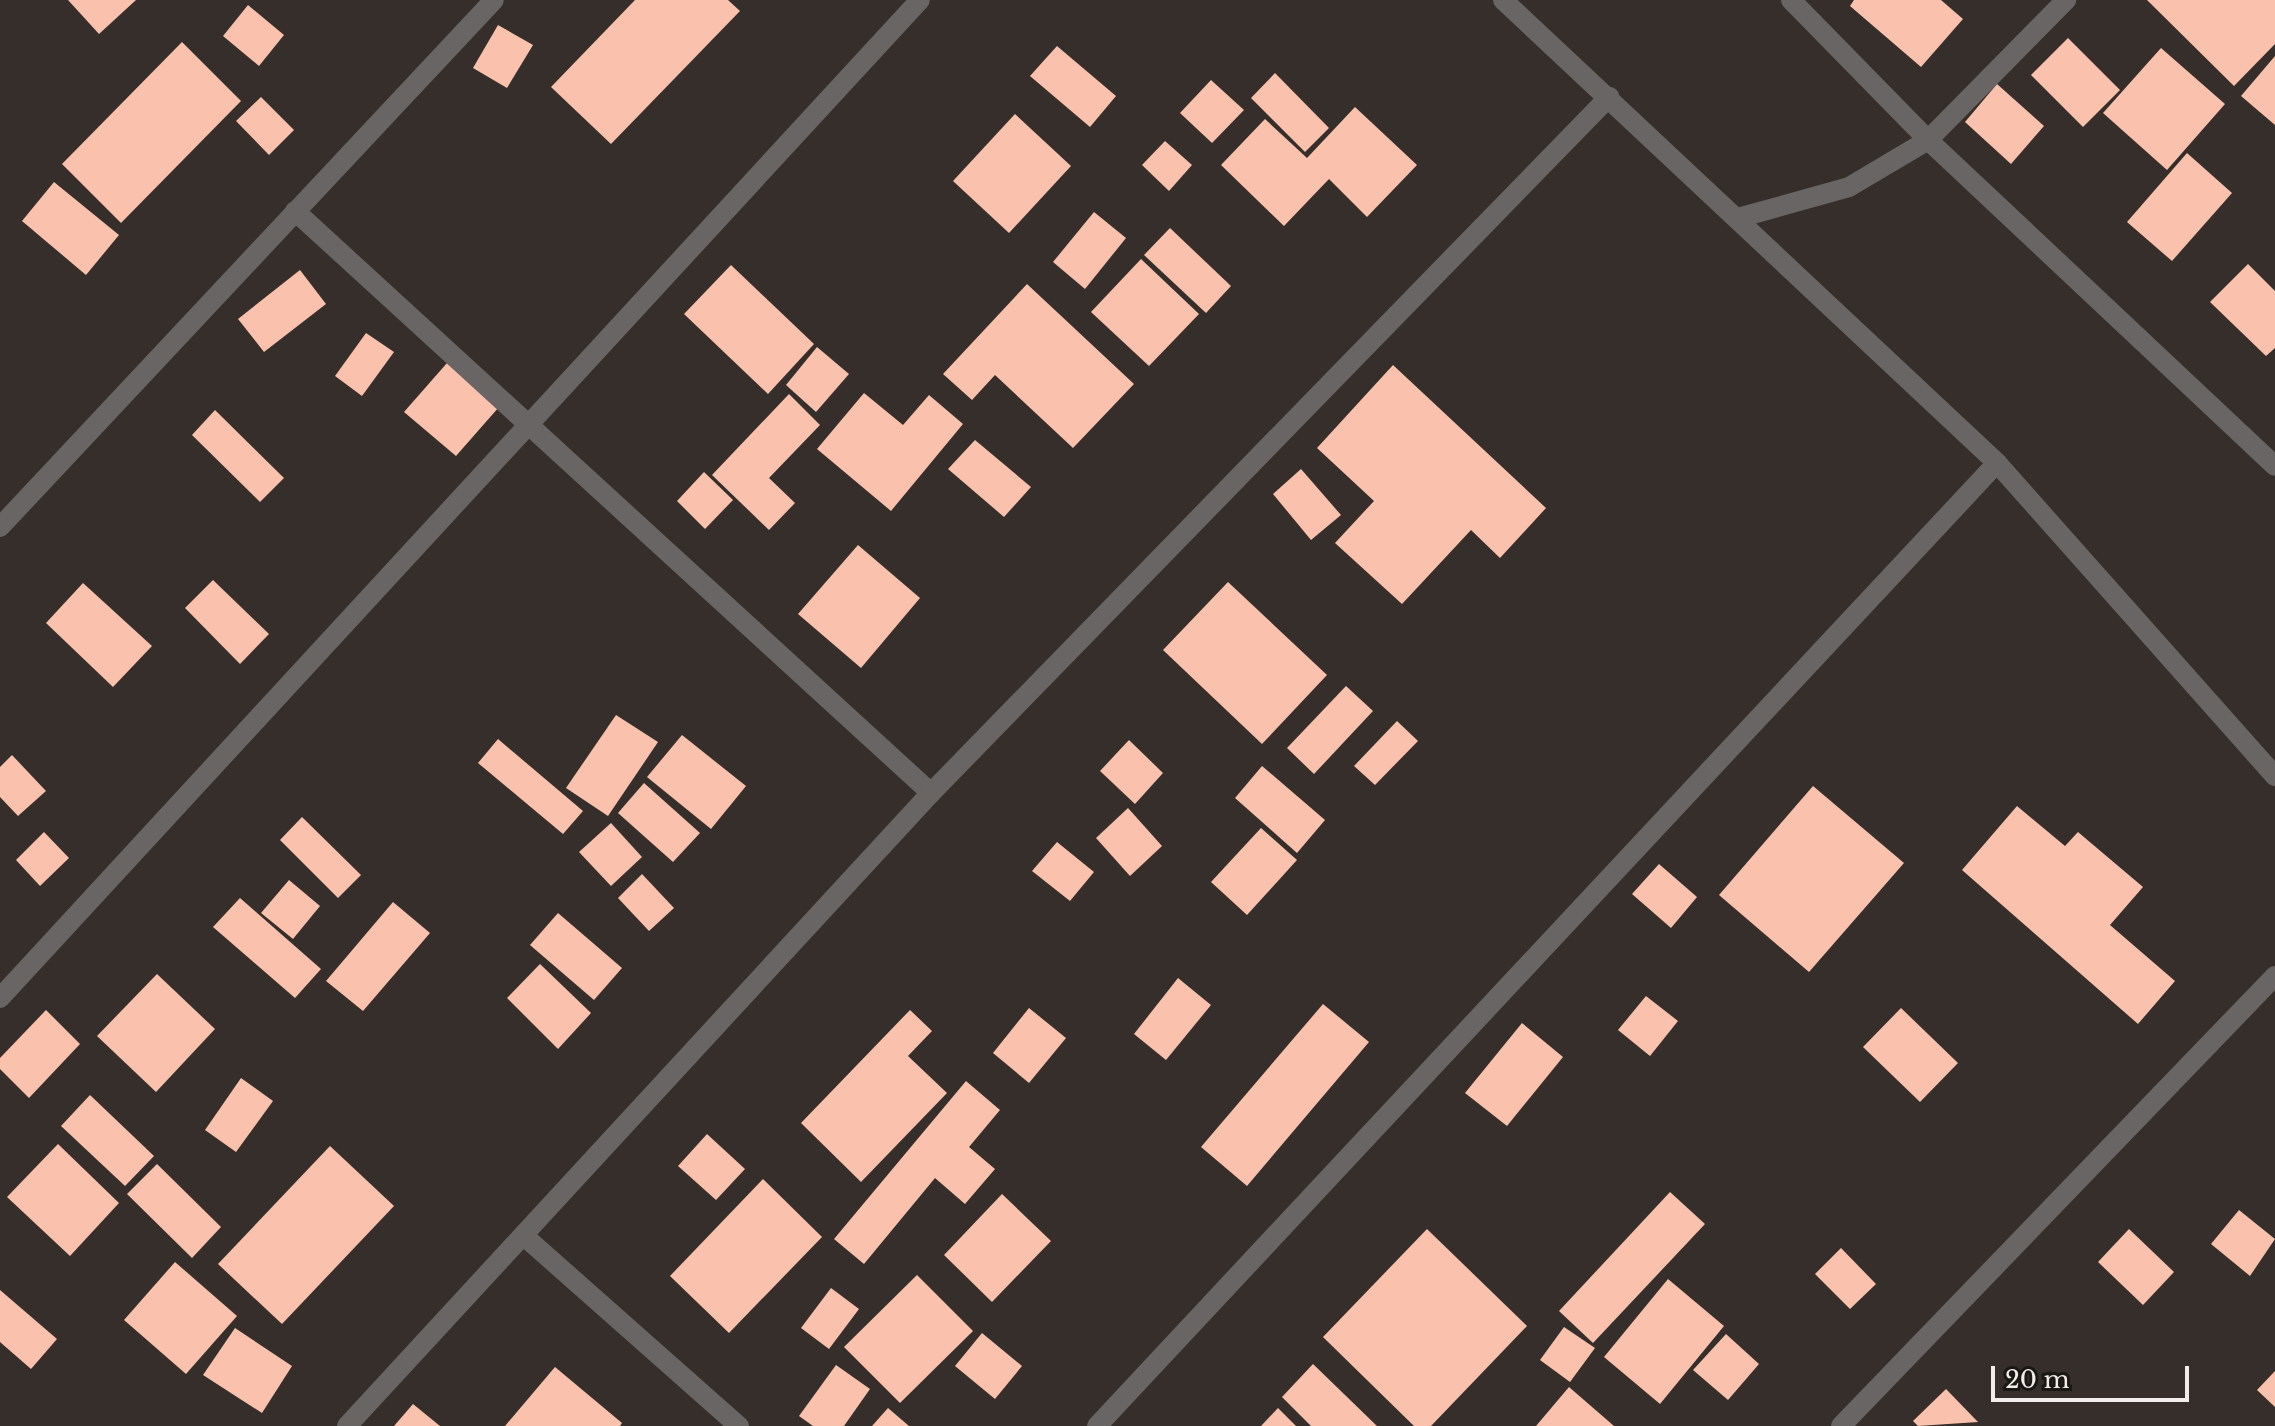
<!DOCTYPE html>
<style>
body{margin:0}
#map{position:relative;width:2275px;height:1426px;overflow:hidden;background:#352e2a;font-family:"Libre Baskerville",serif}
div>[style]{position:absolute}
.building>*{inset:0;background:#fac2ac}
.minor>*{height:20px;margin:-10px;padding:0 10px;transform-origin:10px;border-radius:10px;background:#696564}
span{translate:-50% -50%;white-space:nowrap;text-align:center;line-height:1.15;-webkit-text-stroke:8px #1a1715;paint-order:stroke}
.scale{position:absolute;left:1991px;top:1366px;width:198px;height:36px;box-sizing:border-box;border:4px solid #f2edeb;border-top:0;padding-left:10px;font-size:24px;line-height:28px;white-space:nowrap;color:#f2edeb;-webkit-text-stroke:6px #1a1715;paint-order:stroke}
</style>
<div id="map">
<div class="building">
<i style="clip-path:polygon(68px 0,136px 0,99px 34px)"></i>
<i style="clip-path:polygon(635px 0,728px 0,740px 11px,611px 144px,551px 87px)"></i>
<i style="clip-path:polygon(1854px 0,1941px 0,1963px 19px,1921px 67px,1850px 6px)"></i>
<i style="clip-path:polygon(2147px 0,2275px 0,2275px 44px,2234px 86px)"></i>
<i style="clip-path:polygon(248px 5px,284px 35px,259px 66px,223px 36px)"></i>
<i style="clip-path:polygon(498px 25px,533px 45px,507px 88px,473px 68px)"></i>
<i style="clip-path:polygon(2068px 38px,2120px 90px,2083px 127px,2031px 75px)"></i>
<i style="clip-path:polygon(182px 42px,241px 101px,121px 223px,62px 164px)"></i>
<i style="clip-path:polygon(1057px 46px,1116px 96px,1090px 127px,1030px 76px)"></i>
<i style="clip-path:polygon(2161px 48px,2225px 104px,2167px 170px,2103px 113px)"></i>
<i style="clip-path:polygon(2275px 56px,2275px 125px,2241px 96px)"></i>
<i style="clip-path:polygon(1275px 73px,1329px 128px,1305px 152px,1251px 98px)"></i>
<i style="clip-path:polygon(1211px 80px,1244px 110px,1212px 143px,1180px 113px)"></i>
<i style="clip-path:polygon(1997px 84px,2044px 126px,2011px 164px,1965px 122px)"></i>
<i style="clip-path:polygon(261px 97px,294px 130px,269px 155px,236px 121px)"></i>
<i style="clip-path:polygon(1355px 107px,1417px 165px,1367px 217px,1329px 179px,1284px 226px,1221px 165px,1265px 119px,1307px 158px)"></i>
<i style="clip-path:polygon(1015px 114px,1071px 166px,1009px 233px,953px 181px)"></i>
<i style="clip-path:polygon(1165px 141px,1192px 165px,1169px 191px,1142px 165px)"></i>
<i style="clip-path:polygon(2187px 153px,2232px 193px,2172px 261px,2127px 222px)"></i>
<i style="clip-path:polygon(54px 182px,119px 235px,86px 275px,22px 221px)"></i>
<i style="clip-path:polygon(1094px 212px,1126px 238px,1085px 289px,1053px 262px)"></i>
<i style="clip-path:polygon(1170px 228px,1231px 286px,1206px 313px,1144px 255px)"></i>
<i style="clip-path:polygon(1141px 259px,1199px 314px,1149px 366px,1091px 312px)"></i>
<i style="clip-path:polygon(2248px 264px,2275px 291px,2275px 348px,2266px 356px,2210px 302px)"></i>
<i style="clip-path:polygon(731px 265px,814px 344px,768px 394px,684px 314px)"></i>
<i style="clip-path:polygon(300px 270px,326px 304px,264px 352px,238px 319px)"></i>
<i style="clip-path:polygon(1027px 284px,1134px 384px,1073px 448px,995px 375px,972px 400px,943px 374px)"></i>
<i style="clip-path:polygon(366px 333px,394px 352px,362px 396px,335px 376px)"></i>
<i style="clip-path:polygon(817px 347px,849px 374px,816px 412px,786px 385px)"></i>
<i style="clip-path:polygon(447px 363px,499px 407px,456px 456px,404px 412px)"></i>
<i style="clip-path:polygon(1393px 365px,1546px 508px,1500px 558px,1471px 530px,1402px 604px,1335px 543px,1374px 501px,1317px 448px)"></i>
<i style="clip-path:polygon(864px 393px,903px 425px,929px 395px,963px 424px,891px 511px,817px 449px)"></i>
<i style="clip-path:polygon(789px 394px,820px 425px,769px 478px,795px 503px,769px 530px,712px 475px)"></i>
<i style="clip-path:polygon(215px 410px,284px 478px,260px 502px,192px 435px)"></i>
<i style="clip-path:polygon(975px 440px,1031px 487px,1004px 517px,948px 469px)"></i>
<i style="clip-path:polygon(1301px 469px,1341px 515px,1311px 540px,1273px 494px)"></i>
<i style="clip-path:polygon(704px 472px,733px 500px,705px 529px,677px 501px)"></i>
<i style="clip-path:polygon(858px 545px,920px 598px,861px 668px,798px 614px)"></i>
<i style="clip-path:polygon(213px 580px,269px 634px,240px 664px,185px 608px)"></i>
<i style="clip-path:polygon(1228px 582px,1327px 675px,1262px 744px,1163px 650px)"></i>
<i style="clip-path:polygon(83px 583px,152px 646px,113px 687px,46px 623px)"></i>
<i style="clip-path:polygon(1346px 686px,1373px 711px,1314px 774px,1287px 748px)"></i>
<i style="clip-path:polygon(616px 715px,658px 742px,608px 816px,566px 788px)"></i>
<i style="clip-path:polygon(1397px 721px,1418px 741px,1375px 785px,1354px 766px)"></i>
<i style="clip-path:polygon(682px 735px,746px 786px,711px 829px,647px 777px)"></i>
<i style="clip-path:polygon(498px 739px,583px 811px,563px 834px,478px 763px)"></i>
<i style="clip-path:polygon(1129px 740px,1163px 773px,1135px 804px,1100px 771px)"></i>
<i style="clip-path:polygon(12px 755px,46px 791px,18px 816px,0 797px,0 767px)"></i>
<i style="clip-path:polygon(1262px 766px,1325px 820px,1297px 853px,1235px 798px)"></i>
<i style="clip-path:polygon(644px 783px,700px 833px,673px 862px,618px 813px)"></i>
<i style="clip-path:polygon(1813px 786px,1904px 863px,1809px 972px,1719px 895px)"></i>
<i style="clip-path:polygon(2017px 806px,2065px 846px,2078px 832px,2143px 887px,2110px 925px,2175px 981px,2138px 1024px,1962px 870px)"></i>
<i style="clip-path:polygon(1128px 808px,1162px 846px,1130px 876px,1096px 838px)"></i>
<i style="clip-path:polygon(302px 817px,361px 875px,338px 898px,280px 840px)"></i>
<i style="clip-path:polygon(611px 823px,642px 857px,611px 886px,579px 852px)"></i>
<i style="clip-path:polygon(1261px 828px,1297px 860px,1247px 915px,1211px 882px)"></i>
<i style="clip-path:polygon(44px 832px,69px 858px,40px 886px,16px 860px)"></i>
<i style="clip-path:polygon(1057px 842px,1094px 872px,1070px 901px,1032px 871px)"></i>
<i style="clip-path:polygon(1659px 864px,1697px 897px,1671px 928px,1632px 894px)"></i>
<i style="clip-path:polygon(642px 874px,674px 908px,649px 931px,618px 898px)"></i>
<i style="clip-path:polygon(289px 880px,320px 906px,293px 939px,261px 913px)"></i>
<i style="clip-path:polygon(240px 898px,321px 969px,295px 998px,213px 927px)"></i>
<i style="clip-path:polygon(393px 902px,430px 933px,363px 1011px,326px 981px)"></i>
<i style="clip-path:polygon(558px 913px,622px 968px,594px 1000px,530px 945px)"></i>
<i style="clip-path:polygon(540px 964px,591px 1013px,558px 1049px,507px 998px)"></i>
<i style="clip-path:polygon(157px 974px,215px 1029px,156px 1092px,97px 1036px)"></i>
<i style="clip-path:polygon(1178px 978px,1211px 1005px,1166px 1060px,1134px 1034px)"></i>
<i style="clip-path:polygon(1646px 996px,1678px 1021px,1650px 1056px,1618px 1030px)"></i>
<i style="clip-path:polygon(1323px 1004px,1369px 1042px,1247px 1186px,1201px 1147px)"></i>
<i style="clip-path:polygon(1029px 1008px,1066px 1038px,1029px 1083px,993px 1053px)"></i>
<i style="clip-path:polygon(1901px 1008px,1958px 1063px,1920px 1102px,1863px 1047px)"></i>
<i style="clip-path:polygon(46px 1010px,80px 1044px,29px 1098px,0 1069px,0 1058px)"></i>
<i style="clip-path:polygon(910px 1010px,932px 1031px,908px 1056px,947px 1093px,861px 1182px,801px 1123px)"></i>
<i style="clip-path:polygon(1522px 1023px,1563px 1057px,1507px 1126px,1465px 1093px)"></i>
<i style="clip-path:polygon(241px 1078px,273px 1101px,236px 1152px,205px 1130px)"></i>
<i style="clip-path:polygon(966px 1081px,1000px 1110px,969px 1147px,995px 1169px,965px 1204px,935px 1178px,864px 1264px,834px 1239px)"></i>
<i style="clip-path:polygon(90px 1095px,154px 1156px,125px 1186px,61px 1126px)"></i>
<i style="clip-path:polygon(707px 1134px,745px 1169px,716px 1200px,678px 1166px)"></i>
<i style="clip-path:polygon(58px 1144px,119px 1203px,70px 1256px,7px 1197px)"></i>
<i style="clip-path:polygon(330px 1146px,394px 1206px,282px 1324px,218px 1264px)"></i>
<i style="clip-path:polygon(157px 1164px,221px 1227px,192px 1258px,127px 1194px)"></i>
<i style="clip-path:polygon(763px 1179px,822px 1237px,729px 1333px,670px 1276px)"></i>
<i style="clip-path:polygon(1670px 1192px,1705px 1224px,1593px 1343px,1559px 1311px)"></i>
<i style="clip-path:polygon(1002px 1194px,1051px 1241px,992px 1302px,944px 1255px)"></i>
<i style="clip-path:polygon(2239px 1210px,2275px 1239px,2250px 1276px,2211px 1244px)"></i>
<i style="clip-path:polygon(1427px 1229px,1527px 1326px,1431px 1426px,1414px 1426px,1323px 1337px)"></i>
<i style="clip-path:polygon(2129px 1229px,2174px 1272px,2143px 1305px,2098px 1262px)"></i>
<i style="clip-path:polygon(1841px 1248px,1876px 1284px,1850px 1309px,1815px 1274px)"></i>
<i style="clip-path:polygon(175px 1262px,237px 1316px,186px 1374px,124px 1320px)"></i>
<i style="clip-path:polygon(917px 1275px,973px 1331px,900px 1403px,844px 1347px)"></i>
<i style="clip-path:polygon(1668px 1279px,1724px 1326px,1660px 1404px,1604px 1357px)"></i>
<i style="clip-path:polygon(831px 1288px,859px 1309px,829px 1349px,801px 1328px)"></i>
<i style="clip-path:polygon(0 1290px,57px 1339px,31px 1369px,0 1342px)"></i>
<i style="clip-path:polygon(1564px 1327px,1595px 1348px,1570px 1382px,1540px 1360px)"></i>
<i style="clip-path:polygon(235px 1328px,292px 1366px,262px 1413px,203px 1375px)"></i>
<i style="clip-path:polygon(982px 1333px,1022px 1366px,995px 1399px,955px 1366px)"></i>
<i style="clip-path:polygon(1726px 1334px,1759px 1364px,1728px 1400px,1693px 1370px)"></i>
<i style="clip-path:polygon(1313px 1364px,1377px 1426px,1311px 1426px,1282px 1397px)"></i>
<i style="clip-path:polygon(836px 1365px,870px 1389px,844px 1426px,813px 1426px,799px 1416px)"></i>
<i style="clip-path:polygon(555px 1367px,622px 1423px,620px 1426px,505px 1426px)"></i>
<i style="clip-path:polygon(2275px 1371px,2275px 1407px,2257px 1390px)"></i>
<i style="clip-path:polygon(1569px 1387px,1614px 1426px,1536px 1426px)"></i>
<i style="clip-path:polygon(1946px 1389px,1978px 1422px,1918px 1426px,1913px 1421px)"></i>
<i style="clip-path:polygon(413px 1404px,440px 1426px,394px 1426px)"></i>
<i style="clip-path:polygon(888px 1408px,909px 1426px,872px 1426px)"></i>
<i style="clip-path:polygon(1278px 1408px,1296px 1426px,1261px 1426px)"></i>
</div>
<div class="minor">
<i style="left:1503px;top:0;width:677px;rotate:43.14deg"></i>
<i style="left:1997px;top:463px;width:419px;rotate:48.4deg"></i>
<i style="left:1791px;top:0;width:196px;rotate:45.6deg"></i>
<i style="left:1928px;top:140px;width:476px;rotate:43.2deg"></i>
<i style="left:295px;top:211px;width:862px;rotate:42.46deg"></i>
<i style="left:1738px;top:218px;width:115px;rotate:-15.6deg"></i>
<i style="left:1849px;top:187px;width:92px;rotate:-30.7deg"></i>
<i style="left:1928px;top:140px;width:197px;rotate:-45.4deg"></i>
<i style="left:0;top:527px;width:722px;rotate:-46.85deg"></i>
<i style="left:0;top:998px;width:1357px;rotate:-47.33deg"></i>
<i style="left:524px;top:1236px;width:287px;rotate:41.5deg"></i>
<i style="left:347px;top:1426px;width:861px;rotate:-47.31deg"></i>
<i style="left:931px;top:793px;width:972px;rotate:-45.75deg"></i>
<i style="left:1097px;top:1426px;width:1318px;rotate:-46.94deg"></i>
<i style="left:1841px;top:1426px;width:625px;rotate:-46.04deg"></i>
</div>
<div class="scale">20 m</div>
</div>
